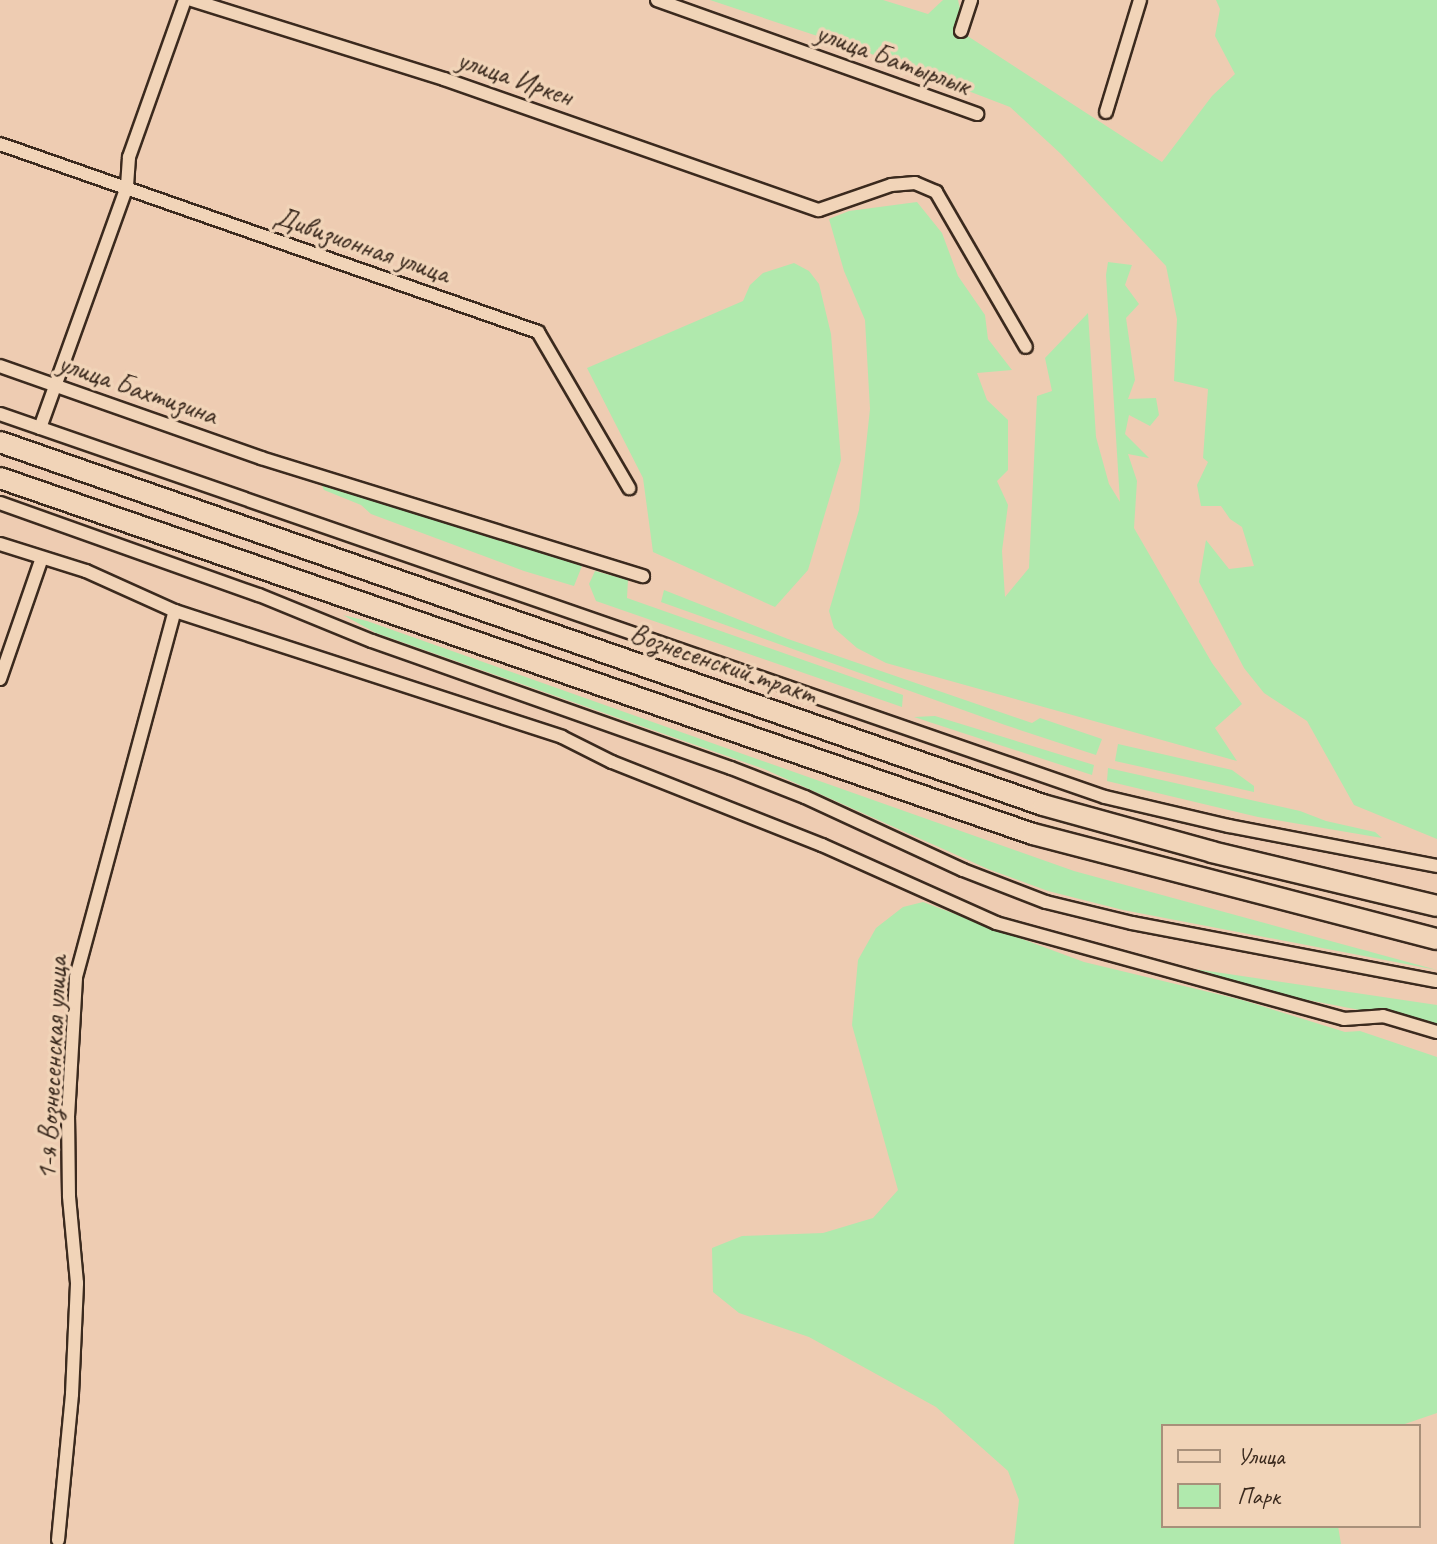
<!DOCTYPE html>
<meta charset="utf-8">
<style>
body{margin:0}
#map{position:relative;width:1437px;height:1544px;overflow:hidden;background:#eeccb2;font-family:Caveat,sans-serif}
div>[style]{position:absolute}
.green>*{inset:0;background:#b0e9ad}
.roads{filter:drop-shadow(2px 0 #3b2a1e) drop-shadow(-2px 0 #3b2a1e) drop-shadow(0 2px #3b2a1e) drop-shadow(0 -2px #3b2a1e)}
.street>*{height:12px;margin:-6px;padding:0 6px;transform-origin:6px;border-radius:6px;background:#f1d4b8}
.primary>*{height:20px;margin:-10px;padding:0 10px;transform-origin:10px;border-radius:10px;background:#f1d4b8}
span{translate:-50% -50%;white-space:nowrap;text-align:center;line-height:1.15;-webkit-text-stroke:7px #f1d4b8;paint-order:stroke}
.street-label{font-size:28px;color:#3b2a1e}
.legend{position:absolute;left:1161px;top:1424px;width:260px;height:104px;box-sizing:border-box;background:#f1d4b8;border:2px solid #a8907a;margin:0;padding:10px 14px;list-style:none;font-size:24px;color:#3b2a1e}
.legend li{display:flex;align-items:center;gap:16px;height:40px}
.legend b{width:40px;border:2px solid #a8907a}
</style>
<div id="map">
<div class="green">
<i style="clip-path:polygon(710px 0,883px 0,928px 14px,943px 0,958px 0,966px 35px,1162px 162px,1212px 96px,1235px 74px,1215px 36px,1220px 9px,1216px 0,1437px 0,1437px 839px,1354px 805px,1307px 721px,1264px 693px,1244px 668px,1199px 582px,1206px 540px,1229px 569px,1254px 566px,1242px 527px,1230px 519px,1221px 506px,1201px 506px,1197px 485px,1208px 462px,1203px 458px,1208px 389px,1174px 381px,1177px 319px,1166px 266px,1061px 154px,1010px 107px,877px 56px)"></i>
<i style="clip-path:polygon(917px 202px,942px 233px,958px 276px,985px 315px,988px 339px,1012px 370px,977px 373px,987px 400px,1008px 420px,1008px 470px,997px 481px,1008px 505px,1002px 551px,1005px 597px,1029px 568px,1037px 396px,1052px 391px,1045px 358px,1088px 313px,1096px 437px,1109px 484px,1120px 502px,1106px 275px,1108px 262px,1132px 265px,1125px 285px,1139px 304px,1126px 318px,1135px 380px,1128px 399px,1156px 398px,1159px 415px,1150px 426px,1129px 415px,1125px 434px,1149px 458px,1128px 454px,1137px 481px,1134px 528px,1212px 663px,1242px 704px,1215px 728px,1237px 761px,886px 663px,857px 648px,834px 628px,829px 611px,859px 510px,870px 409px,865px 320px,844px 271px,829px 219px,849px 211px)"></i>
<i style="clip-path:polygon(794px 263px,809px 271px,819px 284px,831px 334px,841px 460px,808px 570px,775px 607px,653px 552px,643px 478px,587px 368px,743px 301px,750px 285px,763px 273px)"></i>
<i style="clip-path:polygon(321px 484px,582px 566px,574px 586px,524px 571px,371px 514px,361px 505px,324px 490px)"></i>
<i style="clip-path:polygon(595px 571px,628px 580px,627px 598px,903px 695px,902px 707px,596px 601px,589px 584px)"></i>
<i style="clip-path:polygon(664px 590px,788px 639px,1032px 723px,1040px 718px,1102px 739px,1096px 755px,1005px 725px,661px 602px)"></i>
<i style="clip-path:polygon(343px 615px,367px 621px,1074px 871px,1437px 970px,1123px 910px,1048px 891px,988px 869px,764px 769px,376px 633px)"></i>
<i style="clip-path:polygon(935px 716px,1094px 765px,1092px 775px,914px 717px)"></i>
<i style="clip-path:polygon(1118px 744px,1232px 770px,1254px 786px,1254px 792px,1115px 761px)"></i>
<i style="clip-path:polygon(1108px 768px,1300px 811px,1326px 821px,1375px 832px,1382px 838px,1258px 817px,1107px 781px)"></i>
<i style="clip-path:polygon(923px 902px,1084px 962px,1242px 1000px,1345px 1032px,1360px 1031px,1437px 1057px,1437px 1413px,1399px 1426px,1163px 1426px,1163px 1526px,1338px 1526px,1341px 1544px,1014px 1544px,1019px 1500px,1008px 1471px,936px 1407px,809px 1337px,739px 1313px,713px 1292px,712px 1248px,742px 1236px,823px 1233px,873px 1218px,898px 1190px,852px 1025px,858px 960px,876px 928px,903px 907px)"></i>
<i style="clip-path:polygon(1195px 969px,1437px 1005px,1437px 1025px,1282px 995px)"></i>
</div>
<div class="roads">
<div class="street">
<i style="left:192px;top:0;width:264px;rotate:17.4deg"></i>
<i style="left:444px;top:79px;width:397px;rotate:19.3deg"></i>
<i style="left:819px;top:210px;width:76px;rotate:-19.1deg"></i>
<i style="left:891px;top:185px;width:24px;rotate:-5deg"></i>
<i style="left:915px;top:183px;width:23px;rotate:23deg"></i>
<i style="left:936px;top:192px;width:179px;rotate:59.9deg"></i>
<i style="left:657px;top:0;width:340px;rotate:19.6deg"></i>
<i style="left:961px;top:31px;width:33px;rotate:-72deg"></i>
<i style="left:1106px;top:112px;width:117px;rotate:-73.1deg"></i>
<i style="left:0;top:144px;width:570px;rotate:19.26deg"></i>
<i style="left:538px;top:332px;width:181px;rotate:59.7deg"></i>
<i style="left:0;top:366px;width:277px;rotate:19.4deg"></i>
<i style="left:261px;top:458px;width:400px;rotate:17.2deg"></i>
<i style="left:0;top:414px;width:1169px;rotate:19.12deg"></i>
<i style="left:1105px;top:797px;width:127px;rotate:13.2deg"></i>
<i style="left:1229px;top:826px;width:212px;rotate:10.9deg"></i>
<i style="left:40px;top:428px;width:257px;rotate:-70.2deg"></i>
<i style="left:127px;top:186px;width:29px;rotate:-86deg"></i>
<i style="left:129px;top:157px;width:167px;rotate:-70.4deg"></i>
<i style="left:0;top:503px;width:275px;rotate:19.6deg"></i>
<i style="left:259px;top:595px;width:122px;rotate:22.2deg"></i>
<i style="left:372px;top:641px;width:381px;rotate:19.5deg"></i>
<i style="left:731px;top:768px;width:79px;rotate:21.4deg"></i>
<i style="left:805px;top:797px;width:174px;rotate:24.8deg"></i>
<i style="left:963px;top:870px;width:89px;rotate:21.1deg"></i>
<i style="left:1046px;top:902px;width:89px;rotate:13.7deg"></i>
<i style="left:1132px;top:923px;width:310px;rotate:10.8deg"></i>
<i style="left:0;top:544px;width:90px;rotate:17.4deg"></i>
<i style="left:86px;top:571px;width:98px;rotate:24.2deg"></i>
<i style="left:175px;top:611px;width:407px;rotate:18deg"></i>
<i style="left:562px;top:737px;width:56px;rotate:26.6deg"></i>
<i style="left:612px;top:762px;width:226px;rotate:21.6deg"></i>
<i style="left:822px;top:845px;width:191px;rotate:24.1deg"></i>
<i style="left:996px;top:923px;width:361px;rotate:15.4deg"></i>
<i style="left:1344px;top:1019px;width:39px;rotate:-4deg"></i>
<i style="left:1383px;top:1016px;width:56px;rotate:16.5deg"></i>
<i style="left:0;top:679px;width:128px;rotate:-70.9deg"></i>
<i style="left:58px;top:1540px;width:147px;rotate:-84.5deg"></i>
<i style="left:72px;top:1394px;width:111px;rotate:-87.4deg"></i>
<i style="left:77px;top:1283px;width:87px;rotate:-95.3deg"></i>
<i style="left:69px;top:1196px;width:79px;rotate:-90.7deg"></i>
<i style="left:68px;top:1117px;width:140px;rotate:-86.7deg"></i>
<i style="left:76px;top:977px;width:379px;rotate:-74.9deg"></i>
</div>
<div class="primary">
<i style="left:0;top:442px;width:1104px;rotate:19.19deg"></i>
<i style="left:1043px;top:805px;width:175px;rotate:15.5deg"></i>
<i style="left:1212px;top:852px;width:231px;rotate:13.5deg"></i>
<i style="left:0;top:478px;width:1093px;rotate:19.02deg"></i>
<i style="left:1033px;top:834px;width:417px;rotate:14.6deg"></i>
</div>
</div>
<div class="street-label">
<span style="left:893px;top:59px;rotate:20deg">улица Батырлык</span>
<span style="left:515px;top:78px;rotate:19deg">улица Иркен</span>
<span style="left:362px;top:245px;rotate:19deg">Дивизионная улица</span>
<span style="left:138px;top:389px;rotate:19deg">улица Бахтизина</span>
<span style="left:723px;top:664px;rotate:19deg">Вознесенский тракт</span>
<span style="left:52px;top:1068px;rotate:-87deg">1-я Вознесенская улица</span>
</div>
<ul class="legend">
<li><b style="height:10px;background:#f1d4b8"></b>Улица</li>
<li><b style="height:22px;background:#b0e9ad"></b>Парк</li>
</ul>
</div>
